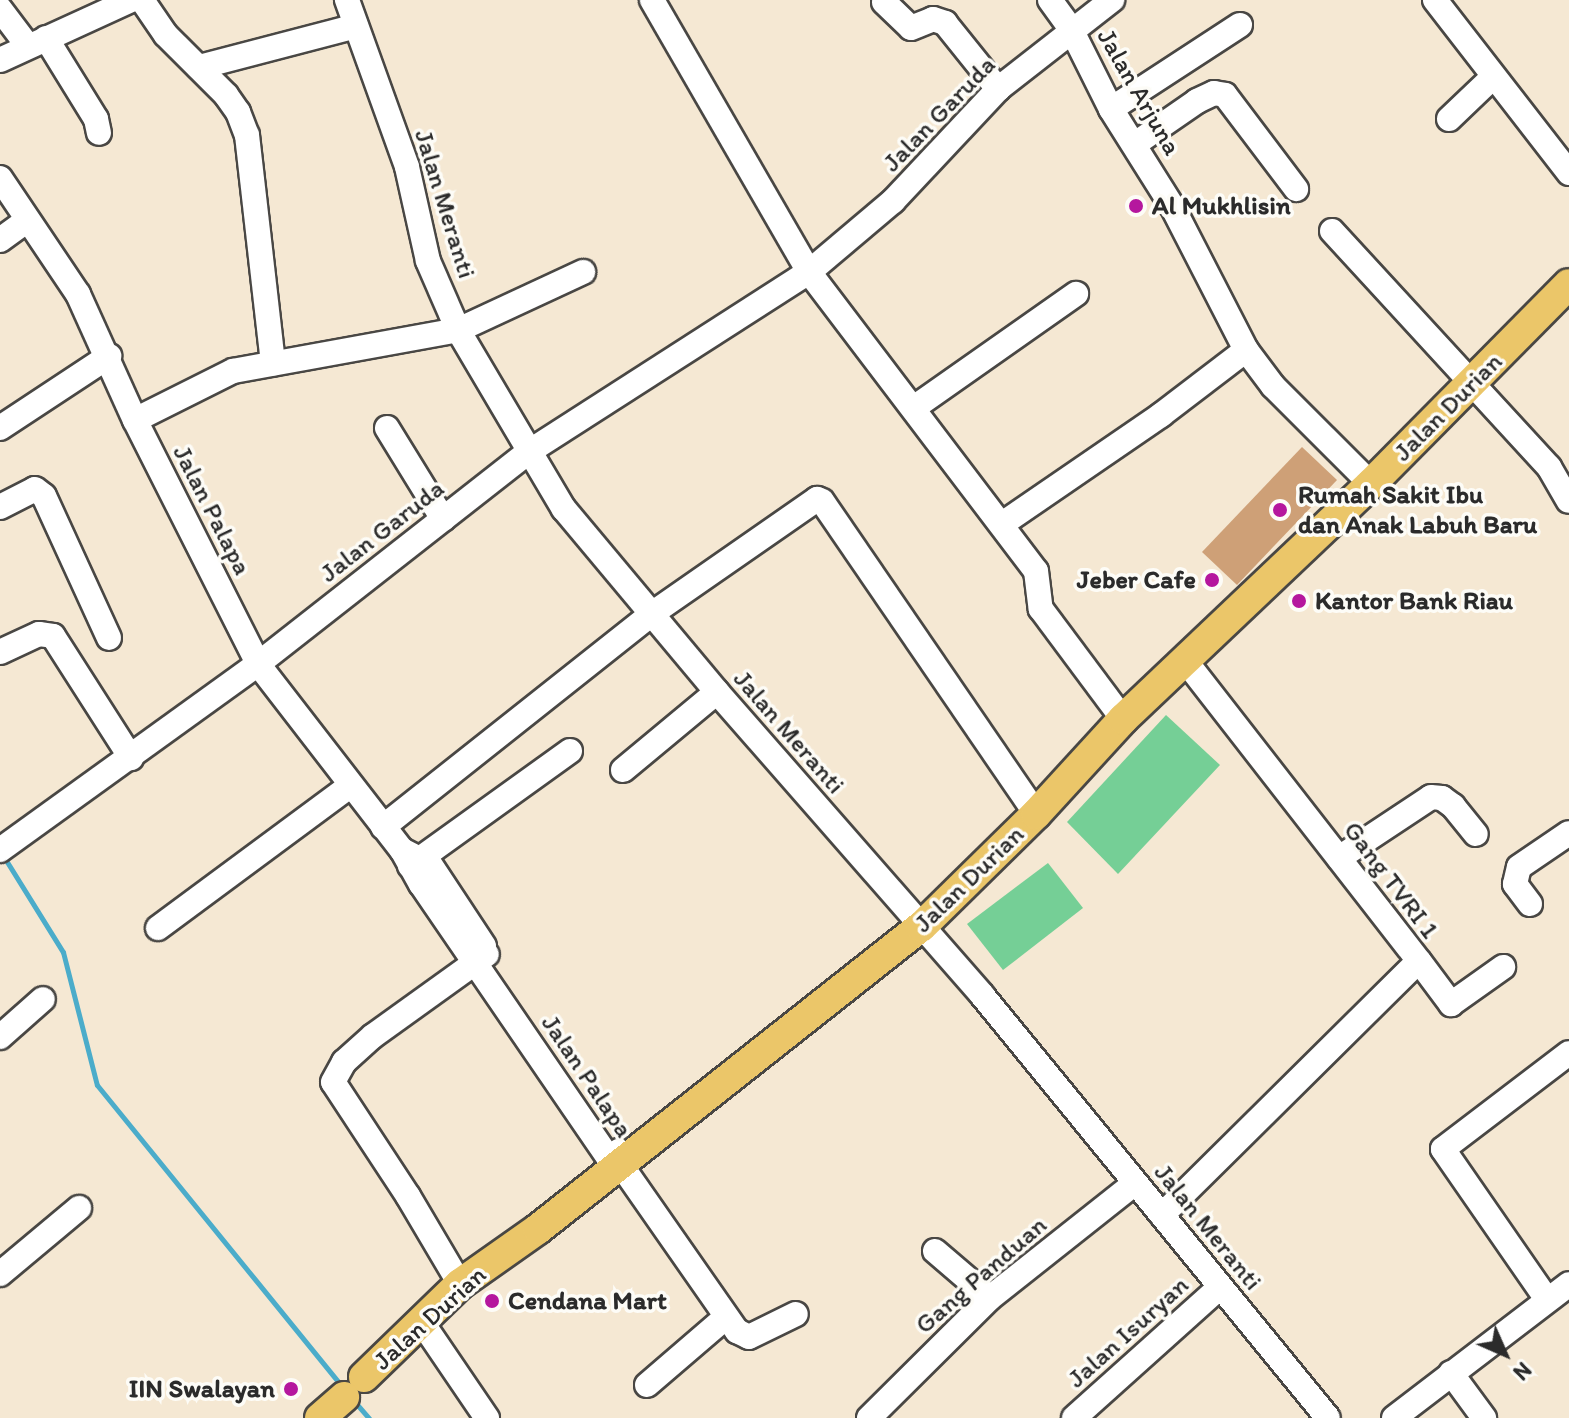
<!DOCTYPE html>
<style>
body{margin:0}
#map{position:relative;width:1569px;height:1418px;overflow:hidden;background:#f5e8d3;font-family:Itim,sans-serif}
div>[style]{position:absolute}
.green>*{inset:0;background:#75cf96}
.stream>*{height:5px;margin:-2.5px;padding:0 2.5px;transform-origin:2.5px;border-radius:2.5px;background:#4bacca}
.building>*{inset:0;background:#cea077}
.roads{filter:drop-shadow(2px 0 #494744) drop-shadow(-2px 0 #494744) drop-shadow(0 2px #494744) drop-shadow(0 -2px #494744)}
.minor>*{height:24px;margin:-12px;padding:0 12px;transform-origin:12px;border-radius:12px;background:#fff}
.major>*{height:30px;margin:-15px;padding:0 15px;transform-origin:15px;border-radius:15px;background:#ebc669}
.dots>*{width:22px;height:22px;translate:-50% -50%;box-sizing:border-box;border:4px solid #fdfcf7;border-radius:50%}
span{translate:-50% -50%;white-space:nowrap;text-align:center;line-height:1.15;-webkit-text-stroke:7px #fdfcf7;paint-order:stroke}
.street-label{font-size:26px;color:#2b2b2b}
.poi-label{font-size:26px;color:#2b2b2b;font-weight:700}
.left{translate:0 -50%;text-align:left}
.right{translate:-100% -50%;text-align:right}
.north{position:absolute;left:1465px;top:1314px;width:80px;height:80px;-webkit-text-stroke:6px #fdfcf7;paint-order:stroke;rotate:135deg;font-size:22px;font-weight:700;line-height:32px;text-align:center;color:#2b2b2b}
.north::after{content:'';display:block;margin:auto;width:28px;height:36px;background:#2b2b2b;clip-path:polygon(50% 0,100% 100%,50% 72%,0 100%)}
</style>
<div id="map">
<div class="green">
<i style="clip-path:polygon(1166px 715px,1220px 765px,1118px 874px,1067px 822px)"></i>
<i style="clip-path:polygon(1048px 863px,1083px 908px,1003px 970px,967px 924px)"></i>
</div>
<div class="stream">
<i style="left:4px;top:857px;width:112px;rotate:58.2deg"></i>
<i style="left:63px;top:952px;width:137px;rotate:75.7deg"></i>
<i style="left:97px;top:1085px;width:389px;rotate:50.9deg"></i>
<i style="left:354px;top:1401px;width:23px;rotate:49deg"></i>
</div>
<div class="building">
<i style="clip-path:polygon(1302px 447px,1337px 480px,1237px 585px,1202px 552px)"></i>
</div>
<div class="roads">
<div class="minor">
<i style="left:142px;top:0;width:42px;rotate:55.6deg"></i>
<i style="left:166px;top:35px;width:85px;rotate:45deg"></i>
<i style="left:226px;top:95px;width:21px;rotate:55deg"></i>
<i style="left:238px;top:112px;width:25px;rotate:69deg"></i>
<i style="left:247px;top:135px;width:230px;rotate:83.5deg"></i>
<i style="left:347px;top:0;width:177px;rotate:70.2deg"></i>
<i style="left:407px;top:167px;width:96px;rotate:77.4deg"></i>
<i style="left:428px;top:261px;width:75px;rotate:66.5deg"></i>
<i style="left:458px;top:330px;width:208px;rotate:59.4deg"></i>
<i style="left:564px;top:509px;width:239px;rotate:50.1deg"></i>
<i style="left:717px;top:692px;width:403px;rotate:48.8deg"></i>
<i style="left:982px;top:995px;width:546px;rotate:50.72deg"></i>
<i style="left:652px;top:0;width:314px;rotate:60deg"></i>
<i style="left:809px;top:272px;width:375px;rotate:52.8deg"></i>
<i style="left:1036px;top:571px;width:38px;rotate:83deg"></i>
<i style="left:1041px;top:609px;width:137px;rotate:53.3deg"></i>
<i style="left:1050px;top:0;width:36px;rotate:54deg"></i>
<i style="left:1071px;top:29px;width:89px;rotate:63.4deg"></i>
<i style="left:1111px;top:109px;width:115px;rotate:57.8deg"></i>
<i style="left:1172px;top:206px;width:162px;rotate:62.8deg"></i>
<i style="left:1246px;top:350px;width:45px;rotate:53.1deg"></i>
<i style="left:1273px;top:386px;width:139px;rotate:45deg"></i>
<i style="left:1435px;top:0;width:219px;rotate:52.2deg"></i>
<i style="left:884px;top:2px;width:37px;rotate:44deg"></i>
<i style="left:911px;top:28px;width:24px;rotate:-22deg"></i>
<i style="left:933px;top:19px;width:13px;rotate:18deg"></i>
<i style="left:945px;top:23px;width:85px;rotate:51.2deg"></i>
<i style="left:0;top:9px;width:46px;rotate:52.9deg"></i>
<i style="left:46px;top:38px;width:95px;rotate:58.3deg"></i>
<i style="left:96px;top:119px;width:14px;rotate:78deg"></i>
<i style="left:0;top:60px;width:144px;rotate:-24.6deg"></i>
<i style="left:199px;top:67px;width:162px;rotate:-14.6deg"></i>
<i style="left:1111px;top:109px;width:154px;rotate:-33.1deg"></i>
<i style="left:1449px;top:119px;width:61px;rotate:-43.7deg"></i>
<i style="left:1135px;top:144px;width:75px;rotate:-34.7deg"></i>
<i style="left:1197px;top:101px;width:19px;rotate:-25deg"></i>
<i style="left:1214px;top:93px;width:11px;rotate:10deg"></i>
<i style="left:1225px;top:95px;width:118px;rotate:52.9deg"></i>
<i style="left:0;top:178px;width:140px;rotate:56.1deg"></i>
<i style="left:78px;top:294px;width:138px;rotate:65.7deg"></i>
<i style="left:135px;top:420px;width:273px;rotate:63.2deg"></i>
<i style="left:258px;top:664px;width:235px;rotate:52.3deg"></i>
<i style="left:402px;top:850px;width:39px;rotate:61deg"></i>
<i style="left:421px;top:884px;width:333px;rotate:55.6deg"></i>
<i style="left:609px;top:1159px;width:13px;rotate:27deg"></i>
<i style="left:1332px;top:231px;width:321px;rotate:47.4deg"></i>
<i style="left:1549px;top:467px;width:39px;rotate:60deg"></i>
<i style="left:0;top:240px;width:34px;rotate:-36deg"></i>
<i style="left:915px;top:407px;width:197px;rotate:-35.1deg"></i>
<i style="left:135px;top:420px;width:110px;rotate:-26.6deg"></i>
<i style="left:233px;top:371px;width:229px;rotate:-10.3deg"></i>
<i style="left:458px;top:330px;width:138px;rotate:-24.9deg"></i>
<i style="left:0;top:428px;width:131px;rotate:-33.4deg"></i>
<i style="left:387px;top:428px;width:107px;rotate:58.4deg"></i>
<i style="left:0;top:507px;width:39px;rotate:-27deg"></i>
<i style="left:35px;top:489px;width:11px;rotate:38deg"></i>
<i style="left:44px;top:496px;width:156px;rotate:65.4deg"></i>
<i style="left:1002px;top:524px;width:193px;rotate:-34.4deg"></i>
<i style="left:1161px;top:415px;width:107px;rotate:-37.4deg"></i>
<i style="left:0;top:652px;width:43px;rotate:-24.8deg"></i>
<i style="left:39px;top:634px;width:14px;rotate:8deg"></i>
<i style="left:53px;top:636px;width:145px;rotate:57.4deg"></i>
<i style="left:623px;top:770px;width:122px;rotate:-39.7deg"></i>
<i style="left:383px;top:827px;width:345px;rotate:-38.4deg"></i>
<i style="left:653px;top:613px;width:200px;rotate:-34.8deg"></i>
<i style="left:817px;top:499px;width:5px;rotate:22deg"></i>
<i style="left:822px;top:501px;width:379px;rotate:55.6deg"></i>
<i style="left:0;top:850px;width:318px;rotate:-35.8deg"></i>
<i style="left:258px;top:664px;width:345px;rotate:-38.1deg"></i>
<i style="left:530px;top:451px;width:331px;rotate:-32.7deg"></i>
<i style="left:809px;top:272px;width:110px;rotate:-40.2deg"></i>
<i style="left:893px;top:201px;width:154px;rotate:-46.8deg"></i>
<i style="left:998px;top:89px;width:145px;rotate:-38deg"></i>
<i style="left:402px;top:850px;width:31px;rotate:27deg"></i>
<i style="left:430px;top:864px;width:98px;rotate:56.6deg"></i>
<i style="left:1339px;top:858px;width:110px;rotate:-33.5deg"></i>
<i style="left:1431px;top:797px;width:11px;rotate:5deg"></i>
<i style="left:1442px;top:798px;width:14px;rotate:36deg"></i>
<i style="left:1453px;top:806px;width:36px;rotate:51deg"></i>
<i style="left:410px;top:866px;width:197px;rotate:-35.7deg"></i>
<i style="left:1530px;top:904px;width:25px;rotate:-127deg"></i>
<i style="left:1515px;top:884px;width:17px;rotate:-77deg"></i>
<i style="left:1519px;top:867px;width:60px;rotate:-34.2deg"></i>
<i style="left:158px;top:928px;width:239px;rotate:-36.5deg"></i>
<i style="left:1419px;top:961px;width:54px;rotate:53.3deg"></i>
<i style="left:1451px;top:1004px;width:64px;rotate:-35.4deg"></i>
<i style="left:0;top:1037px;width:57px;rotate:-41.5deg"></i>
<i style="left:619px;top:1151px;width:14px;rotate:82deg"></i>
<i style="left:621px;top:1165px;width:203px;rotate:55.1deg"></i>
<i style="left:737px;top:1331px;width:13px;rotate:27deg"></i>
<i style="left:749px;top:1337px;width:52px;rotate:-26.1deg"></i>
<i style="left:1162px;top:1215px;width:361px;rotate:-44.7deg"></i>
<i style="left:1419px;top:961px;width:379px;rotate:-127.9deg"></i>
<i style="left:935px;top:1251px;width:72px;rotate:40.5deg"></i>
<i style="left:0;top:1274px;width:103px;rotate:-39.9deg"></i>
<i style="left:460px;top:1284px;width:102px;rotate:-120.6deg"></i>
<i style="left:408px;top:1196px;width:136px;rotate:-123.3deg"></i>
<i style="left:333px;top:1082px;width:23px;rotate:-61deg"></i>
<i style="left:344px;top:1062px;width:39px;rotate:-42deg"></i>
<i style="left:373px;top:1036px;width:140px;rotate:-35.7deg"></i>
<i style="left:1546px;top:1298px;width:181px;rotate:-124.7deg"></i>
<i style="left:1443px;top:1149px;width:158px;rotate:-37.3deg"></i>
<i style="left:423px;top:1324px;width:114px;rotate:55.8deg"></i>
<i style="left:1451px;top:1373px;width:56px;rotate:53.7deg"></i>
<i style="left:647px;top:1385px;width:103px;rotate:-40.7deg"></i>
<i style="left:869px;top:1418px;width:170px;rotate:-44.8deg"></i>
<i style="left:990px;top:1298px;width:185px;rotate:-38.4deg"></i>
<i style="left:1074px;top:1418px;width:196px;rotate:-41.9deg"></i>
<i style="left:1394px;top:1418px;width:220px;rotate:-37.4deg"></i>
</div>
<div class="major">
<i style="left:364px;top:1377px;width:134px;rotate:-44.1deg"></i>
<i style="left:460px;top:1284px;width:95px;rotate:-35.2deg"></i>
<i style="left:538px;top:1229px;width:488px;rotate:-38.3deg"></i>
<i style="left:921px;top:927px;width:161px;rotate:-44.5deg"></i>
<i style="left:1036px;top:814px;width:129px;rotate:-47.5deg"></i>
<i style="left:1123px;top:719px;width:342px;rotate:-43.5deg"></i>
<i style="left:1371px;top:484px;width:281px;rotate:-45.3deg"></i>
<i style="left:320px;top:1418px;width:32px;rotate:-41deg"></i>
</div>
</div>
<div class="dots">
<i style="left:1136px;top:206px;background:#b5179e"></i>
<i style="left:1280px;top:510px;background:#b5179e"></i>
<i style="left:1212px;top:580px;background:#b5179e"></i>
<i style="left:1299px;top:601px;background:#b5179e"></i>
<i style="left:492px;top:1301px;background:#b5179e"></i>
<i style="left:291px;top:1389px;background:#b5179e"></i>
</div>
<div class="street-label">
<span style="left:1139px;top:92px;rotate:60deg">Jalan Arjuna</span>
<span style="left:939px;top:114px;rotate:-46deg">Jalan Garuda</span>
<span style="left:445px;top:204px;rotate:73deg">Jalan Meranti</span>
<span style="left:1448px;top:407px;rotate:-45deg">Jalan Durian</span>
<span style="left:212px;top:510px;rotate:63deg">Jalan Palapa</span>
<span style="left:382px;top:531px;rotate:-38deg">Jalan Garuda</span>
<span style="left:789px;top:732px;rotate:49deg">Jalan Meranti</span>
<span style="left:969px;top:879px;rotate:-44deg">Jalan Durian</span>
<span style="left:1391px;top:880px;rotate:53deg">Gang TVRI 1</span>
<span style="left:587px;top:1076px;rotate:56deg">Jalan Palapa</span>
<span style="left:1208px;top:1227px;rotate:51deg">Jalan Meranti</span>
<span style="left:981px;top:1275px;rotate:-41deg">Gang Panduan</span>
<span style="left:430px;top:1318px;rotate:-42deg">Jalan Durian</span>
<span style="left:1128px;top:1332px;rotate:-42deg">Jalan Isuryan</span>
</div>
<div class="poi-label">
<span class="left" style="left:1152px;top:206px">Al Mukhlisin</span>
<span class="left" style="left:1298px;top:510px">Rumah Sakit Ibu<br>dan Anak Labuh Baru</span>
<span class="right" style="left:1196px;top:580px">Jeber Cafe</span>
<span class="left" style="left:1315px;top:601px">Kantor Bank Riau</span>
<span class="left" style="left:508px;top:1301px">Cendana Mart</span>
<span class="right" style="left:275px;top:1389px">IIN Swalayan</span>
</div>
<div class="north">N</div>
</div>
